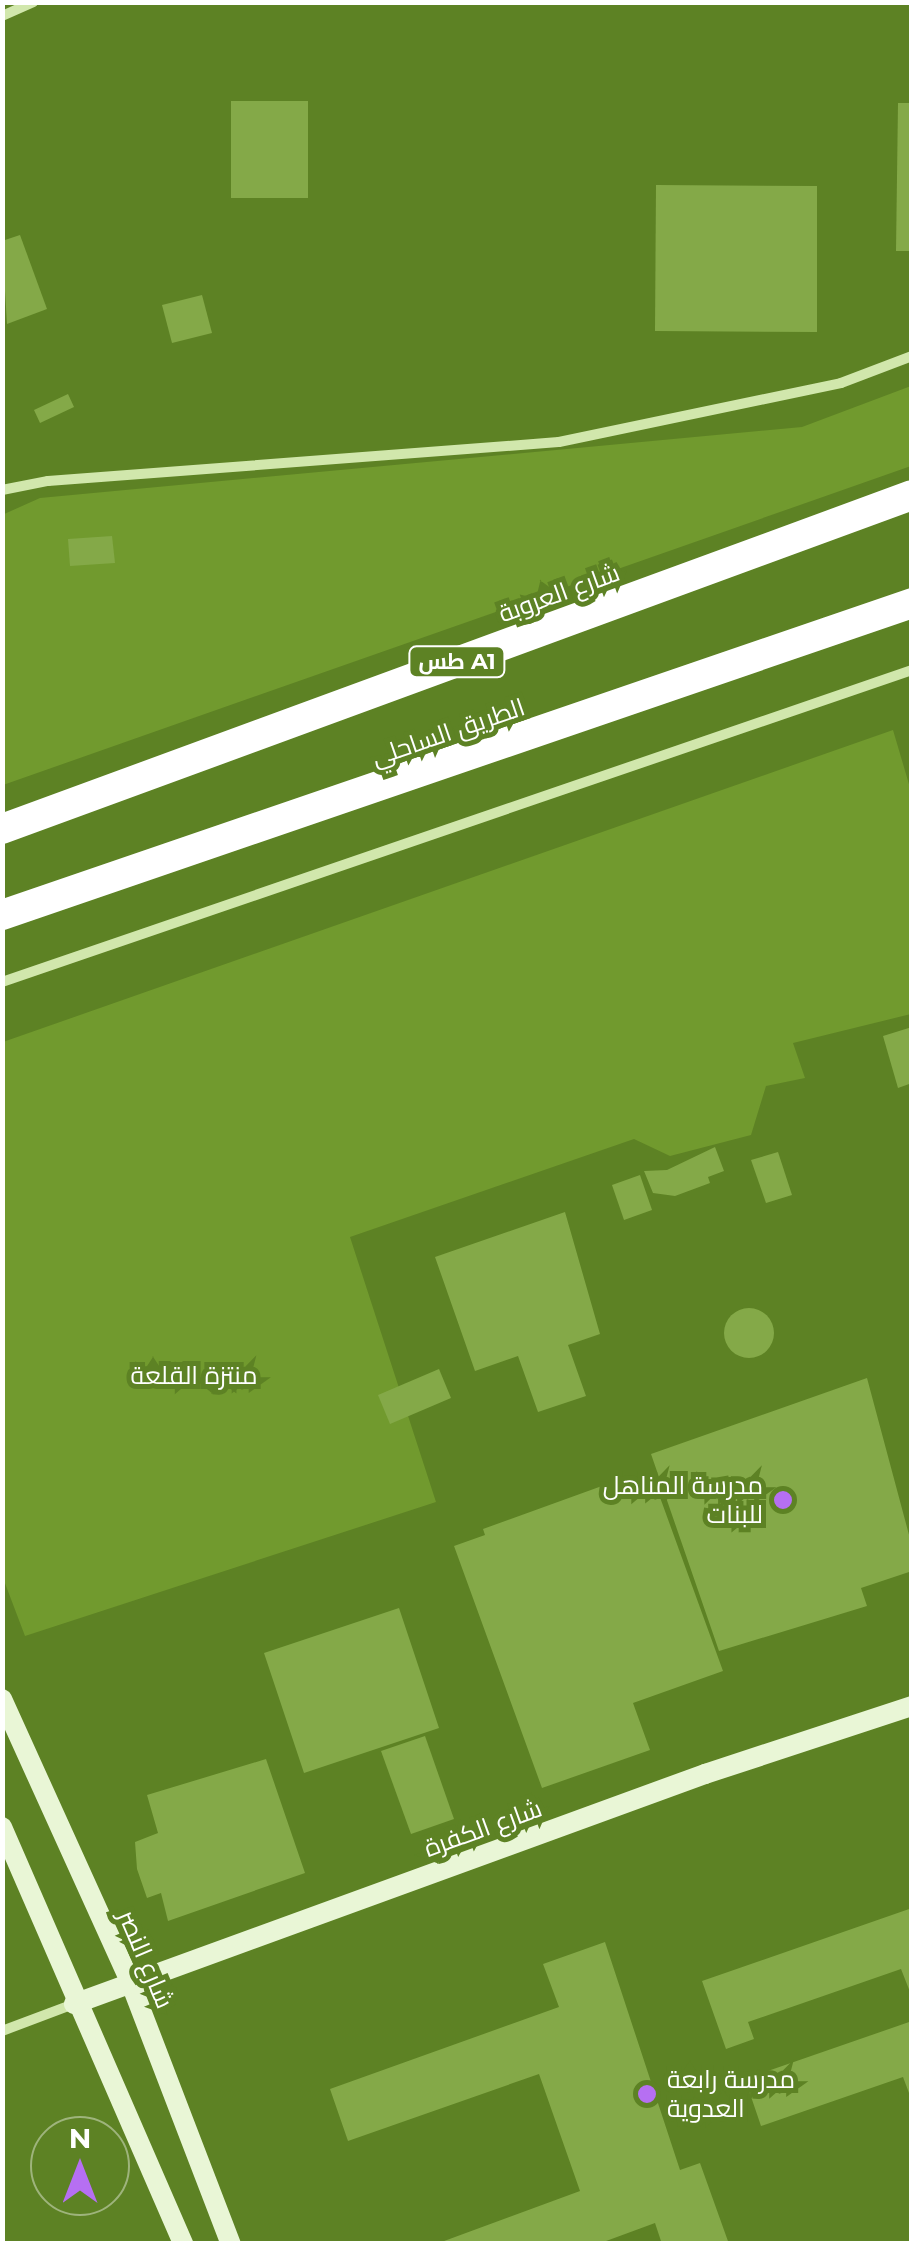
<!DOCTYPE html>
<meta charset="utf-8">
<style>
body{margin:0}
#map{position:relative;width:914px;height:2246px;overflow:hidden;background:#5d8224;font-family:Montserrat,Cairo,sans-serif}
div>[style]{position:absolute}
.green>*{inset:0;background:#719a2e}
.building>*{inset:0;background:#84a948}
.round{border-radius:50%}
.street>*{height:10px;margin:-5px;padding:0 5px;transform-origin:5px;border-radius:5px;background:#d1e7ac}
.secondary>*{height:20px;margin:-10px;padding:0 10px;transform-origin:10px;border-radius:10px;background:#e9f6d6}
.highway>*{height:30px;margin:-15px;padding:0 15px;transform-origin:15px;border-radius:15px;background:#fff}
.dots>*{width:28px;height:28px;translate:-50% -50%;box-sizing:border-box;border:5px solid #5d8224;border-radius:50%}
span{translate:-50% -50%;white-space:nowrap;text-align:center;line-height:1.15;-webkit-text-stroke:10px #5d8224;paint-order:stroke}
.shield-label span{padding:2px 8px;background:#5d8224;border:2px solid;border-radius:8px;-webkit-text-stroke-width:0}
.shield-label{font-size:22px;color:#fff;font-weight:700}
.street-label{font-size:25px;color:#fff}
.park-label{font-size:25px;color:#fff}
.poi-label{font-size:25px;color:#fff}
.right{translate:-100% -50%;text-align:right}
.left{translate:0 -50%;text-align:left}
.frame{position:absolute;inset:0;border:5px solid #fff;pointer-events:none}
.north{position:absolute;left:30px;top:2116px;width:100px;height:100px;box-sizing:border-box;background:#5d8224;border:2px solid #9eb47c;border-radius:50%;rotate:0deg;font-size:28px;font-weight:700;line-height:40px;text-align:center;color:#fff}
.north::after{content:'';display:block;margin:auto;width:35px;height:45px;background:#b66ff2;clip-path:polygon(50% 0,100% 100%,50% 72%,0 100%)}
</style>
<div id="map">
<div class="green">
<i style="clip-path:polygon(911px 386px,911px 466px,3px 785px,2px 515px,40px 498px,802px 427px)"></i>
<i style="clip-path:polygon(893px 730px,911px 791px,911px 1014px,793px 1043px,805px 1078px,766px 1086px,751px 1135px,670px 1156px,634px 1139px,350px 1237px,436px 1502px,25px 1636px,3px 1578px,3px 1042px)"></i>
</div>
<div class="building">
<i style="clip-path:polygon(231px 101px,308px 101px,308px 198px,231px 198px)"></i>
<i style="clip-path:polygon(898px 103px,912px 103px,912px 251px,896px 251px)"></i>
<i style="clip-path:polygon(656px 185px,817px 186px,817px 332px,655px 331px)"></i>
<i style="clip-path:polygon(20px 235px,47px 309px,7px 324px,2px 241px)"></i>
<i style="clip-path:polygon(202px 295px,212px 333px,172px 343px,162px 305px)"></i>
<i style="clip-path:polygon(68px 394px,74px 407px,40px 423px,34px 410px)"></i>
<i style="clip-path:polygon(112px 536px,115px 563px,70px 566px,68px 539px)"></i>
<i style="clip-path:polygon(912px 1027px,912px 1083px,898px 1088px,883px 1036px)"></i>
<i style="clip-path:polygon(715px 1147px,724px 1171px,708px 1177px,710px 1183px,675px 1196px,653px 1193px,644px 1171px,667px 1170px)"></i>
<i style="clip-path:polygon(778px 1152px,792px 1195px,766px 1203px,751px 1160px)"></i>
<i style="clip-path:polygon(640px 1175px,652px 1210px,624px 1220px,612px 1185px)"></i>
<i style="clip-path:polygon(565px 1212px,600px 1334px,568px 1345px,586px 1396px,538px 1412px,518px 1356px,475px 1371px,435px 1257px)"></i>
<i class="round" style="left:724px;top:1308px;width:50px;height:50px"></i>
<i style="clip-path:polygon(439px 1369px,451px 1398px,390px 1424px,378px 1395px)"></i>
<i style="clip-path:polygon(867px 1378px,912px 1546px,912px 1571px,861px 1588px,867px 1606px,719px 1651px,651px 1454px)"></i>
<i style="clip-path:polygon(624px 1478px,627px 1487px,653px 1478px,723px 1671px,633px 1703px,650px 1750px,542px 1788px,454px 1546px,485px 1535px,483px 1529px)"></i>
<i style="clip-path:polygon(399px 1608px,439px 1728px,304px 1773px,264px 1653px)"></i>
<i style="clip-path:polygon(425px 1736px,454px 1819px,411px 1834px,381px 1751px)"></i>
<i style="clip-path:polygon(266px 1759px,305px 1873px,168px 1921px,161px 1893px,147px 1898px,137px 1869px,135px 1842px,158px 1833px,147px 1795px)"></i>
<i style="clip-path:polygon(912px 1908px,912px 1997px,901px 1969px,748px 2022px,754px 2039px,726px 2049px,702px 1981px)"></i>
<i style="clip-path:polygon(605px 1942px,680px 2170px,700px 2163px,729px 2244px,662px 2244px,655px 2223px,598px 2244px,436px 2244px,580px 2191px,539px 2074px,348px 2141px,330px 2089px,559px 2007px,543px 1964px)"></i>
<i style="clip-path:polygon(912px 2021px,912px 2101px,903px 2077px,761px 2126px,745px 2079px)"></i>
</div>
<div class="street">
<i style="left:2px;top:16px;width:34px;rotate:-24deg"></i>
<i style="left:2px;top:490px;width:47px;rotate:-11.1deg"></i>
<i style="left:48px;top:481px;width:512px;rotate:-4.36deg"></i>
<i style="left:559px;top:442px;width:288px;rotate:-11.8deg"></i>
<i style="left:841px;top:383px;width:76px;rotate:-20.8deg"></i>
<i style="left:2px;top:982px;width:962px;rotate:-18.92deg"></i>
<i style="left:2px;top:2031px;width:77px;rotate:-20.6deg"></i>
</div>
<div class="secondary">
<i style="left:2px;top:1699px;width:313px;rotate:65.6deg"></i>
<i style="left:131px;top:1984px;width:279px;rotate:69deg"></i>
<i style="left:2px;top:1827px;width:455px;rotate:66.5deg"></i>
<i style="left:74px;top:2004px;width:672px;rotate:-20.03deg"></i>
<i style="left:705px;top:1774px;width:218px;rotate:-18.2deg"></i>
</div>
<div class="highway">
<i style="left:2px;top:829px;width:969px;rotate:-20.15deg"></i>
<i style="left:2px;top:915px;width:962px;rotate:-18.92deg"></i>
</div>
<div class="dots">
<i style="left:783px;top:1500px;background:#b66ff2"></i>
<i style="left:647px;top:2094px;background:#b66ff2"></i>
</div>
<div class="shield-label">
<span style="left:457px;top:662px">طس A1</span>
</div>
<div class="street-label">
<span style="left:559px;top:593px;rotate:-20deg">شارع العروبة</span>
<span style="left:448px;top:732px;rotate:-19deg">الطريق الساحلي</span>
<span style="left:483px;top:1828px;rotate:-20deg">شارع الكفرة</span>
<span style="left:146px;top:1959px;rotate:67deg">شارع النصر</span>
</div>
<div class="park-label">
<span style="left:194px;top:1375px">منتزة القلعة</span>
</div>
<div class="poi-label">
<span class="right" style="left:763px;top:1500px">مدرسة المناهل<br>للبنات</span>
<span class="left" style="left:667px;top:2094px">مدرسة رابعة<br>العدوية</span>
</div>
<div class="frame"></div>
<div class="north">N</div>
</div>
